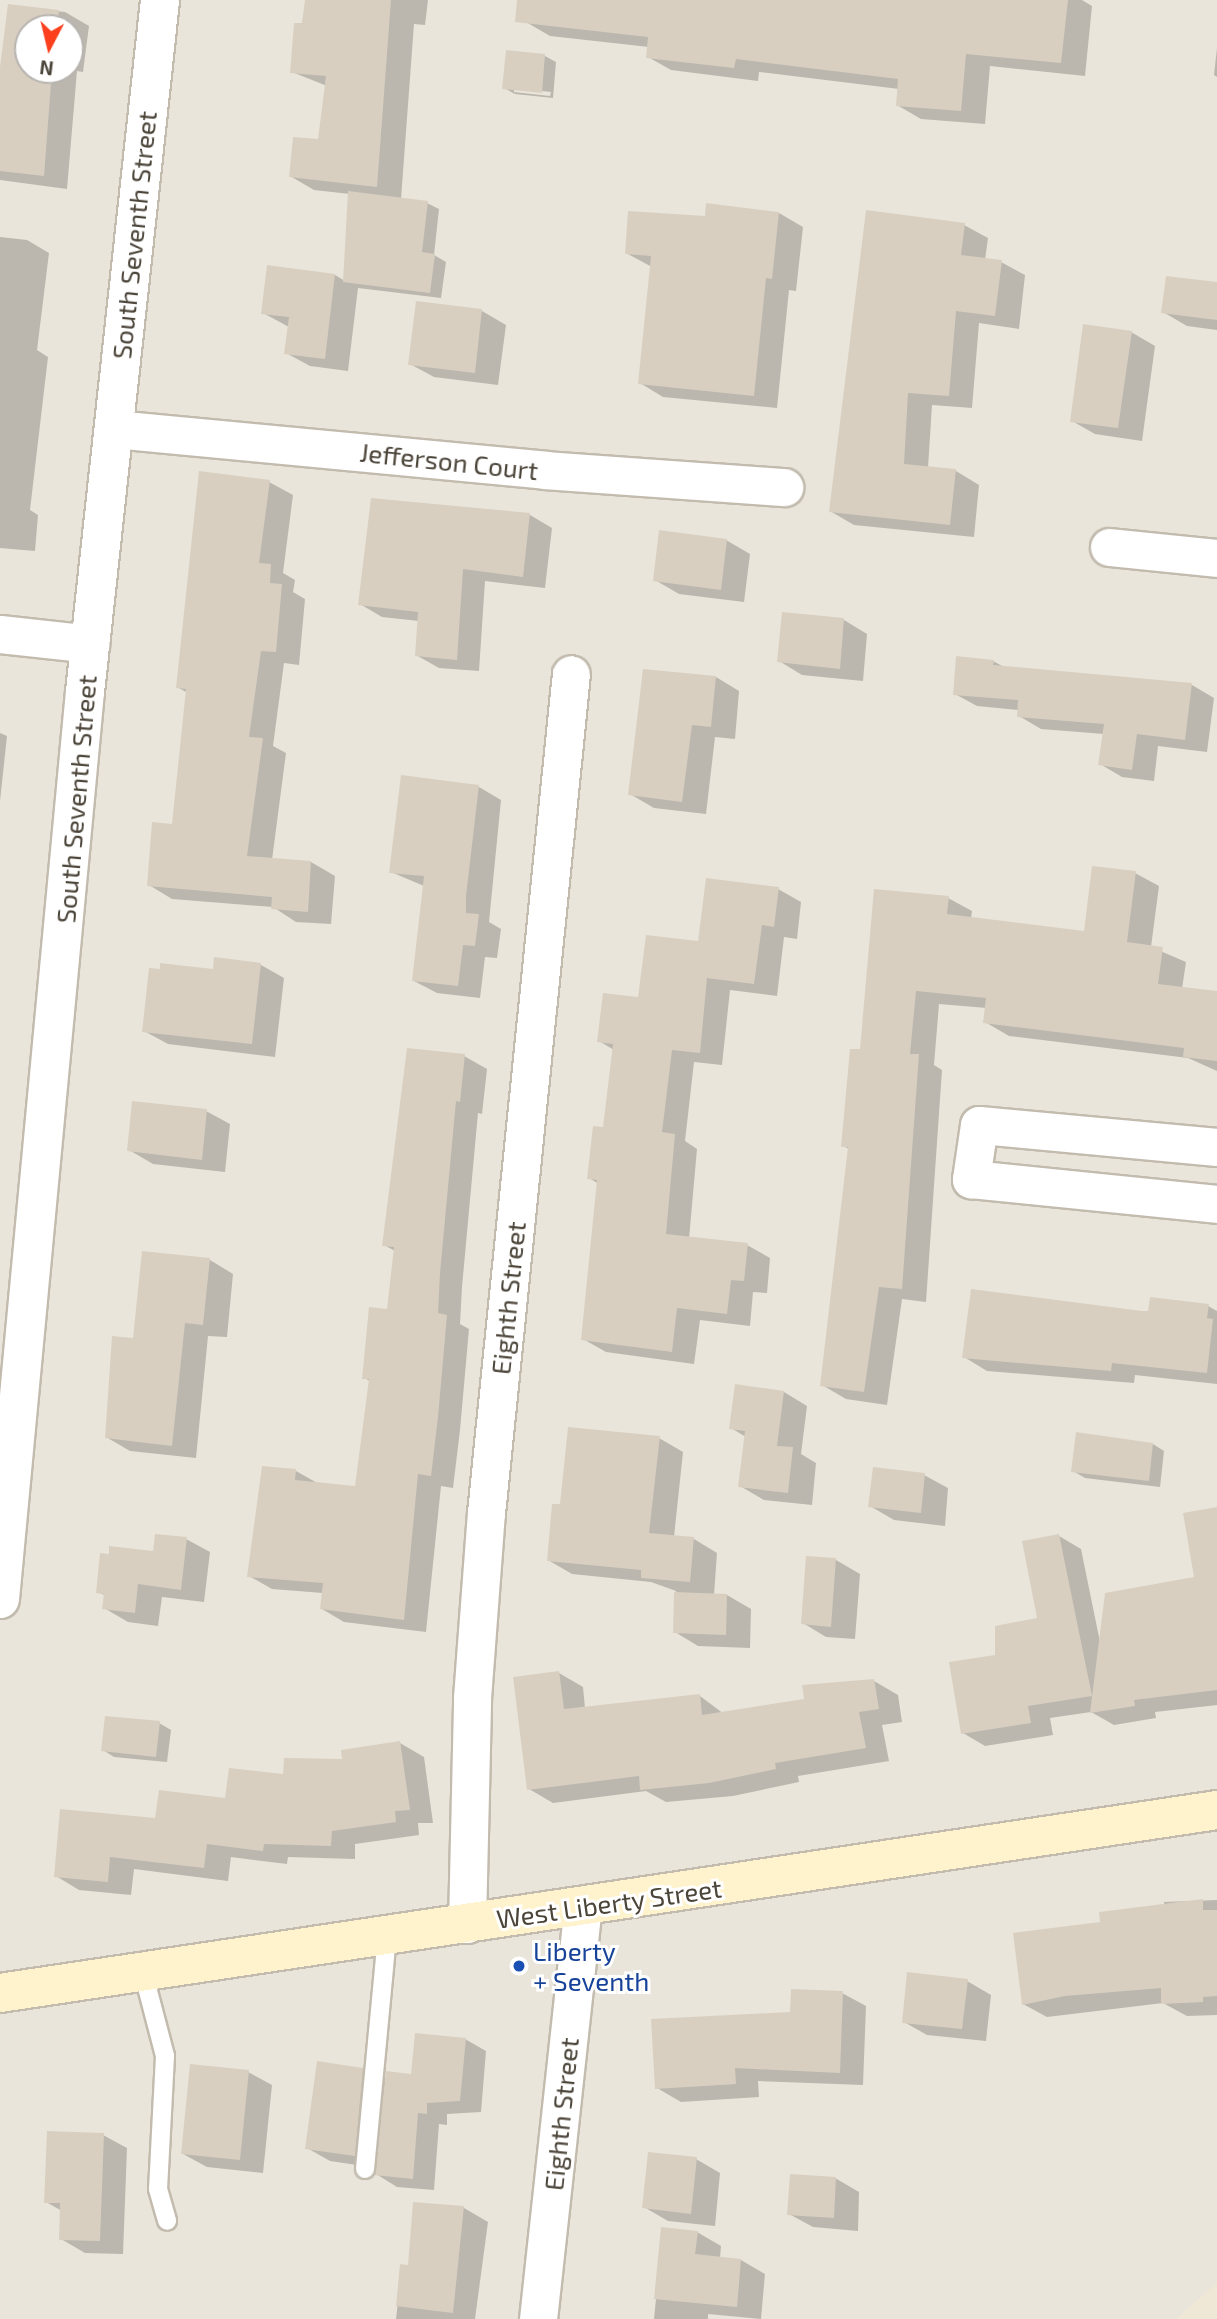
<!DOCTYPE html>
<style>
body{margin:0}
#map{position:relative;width:1217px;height:2319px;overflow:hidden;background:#f6f3ec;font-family:"Exo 2",sans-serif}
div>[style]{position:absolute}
.residential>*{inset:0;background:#eae5da}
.education>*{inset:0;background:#efe8d6}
.shadow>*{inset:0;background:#0003}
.building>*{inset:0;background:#d8cfc1}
.roads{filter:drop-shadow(2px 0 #c2bbae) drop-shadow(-2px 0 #c2bbae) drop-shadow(0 2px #c2bbae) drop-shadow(0 -2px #c2bbae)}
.service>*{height:18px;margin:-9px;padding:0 9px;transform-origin:9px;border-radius:9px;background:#fff}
.minor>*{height:37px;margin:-18.5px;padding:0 18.5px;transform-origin:18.5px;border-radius:18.5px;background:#fff}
.tertiary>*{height:38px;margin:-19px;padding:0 19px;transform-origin:19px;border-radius:19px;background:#fff}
.secondary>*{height:38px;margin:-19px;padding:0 19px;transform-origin:19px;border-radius:19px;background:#fff3cd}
.dots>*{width:19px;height:19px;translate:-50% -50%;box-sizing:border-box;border:4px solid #fff;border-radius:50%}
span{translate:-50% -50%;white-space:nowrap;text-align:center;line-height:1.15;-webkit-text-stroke:6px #fff;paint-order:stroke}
.street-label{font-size:26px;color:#4b4439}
.transit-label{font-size:26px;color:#164399}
.left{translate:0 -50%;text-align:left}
.north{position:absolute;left:14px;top:14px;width:70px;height:70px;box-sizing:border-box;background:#fff;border:2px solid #b7b4b0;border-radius:50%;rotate:187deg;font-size:19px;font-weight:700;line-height:28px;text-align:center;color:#4b4439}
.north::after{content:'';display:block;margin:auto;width:24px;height:32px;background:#fc3f1d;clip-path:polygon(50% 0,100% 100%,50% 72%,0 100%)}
</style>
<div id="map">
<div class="residential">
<i style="clip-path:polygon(evenodd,0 0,1217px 0,1217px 2319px,0 2319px,0 0,28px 28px,70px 28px,70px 70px,28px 70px,28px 28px)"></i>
</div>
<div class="education">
<i style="clip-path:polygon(1217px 2283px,1217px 2319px,1176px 2319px)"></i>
</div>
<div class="shadow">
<i style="clip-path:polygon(307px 0,428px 0,425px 25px,414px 24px,401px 199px,427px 203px,439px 209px,434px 255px,446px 262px,441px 298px,358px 288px,348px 371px,310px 366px,286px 353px,289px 327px,263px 313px,335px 275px,345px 281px,350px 194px,314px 190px,290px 176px,320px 141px,327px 86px,292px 72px)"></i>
<i style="clip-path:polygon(528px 0,1082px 0,1092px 6px,1085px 76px,990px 66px,985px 124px,921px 119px,897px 105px,899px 89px,759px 72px,758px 81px,671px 70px,648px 57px,649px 47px,550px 36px,526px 22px)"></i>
<i style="clip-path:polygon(evenodd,9px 6px,65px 12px,89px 26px,83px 72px,77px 71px,67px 189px,0 180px,0 72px,9px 6px,28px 28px,70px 28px,70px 70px,28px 70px,28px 28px)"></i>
<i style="clip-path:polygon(1217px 48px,1217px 77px,1214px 75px)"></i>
<i style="clip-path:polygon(evenodd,545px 56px,556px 62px,553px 98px,515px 94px,504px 88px,545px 56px,514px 88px,551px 92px,550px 96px,514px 92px,514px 88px)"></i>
<i style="clip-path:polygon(779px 213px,803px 227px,796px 291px,789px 290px,777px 408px,663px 397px,640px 383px,652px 267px,626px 253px,706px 218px)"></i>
<i style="clip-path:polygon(964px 225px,988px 238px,985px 260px,1001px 262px,1025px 275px,1019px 329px,979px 323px,972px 408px,932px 405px,928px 468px,956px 471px,979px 485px,974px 537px,854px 525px,830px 511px)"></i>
<i style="clip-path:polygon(0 237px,27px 240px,49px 253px,37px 350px,48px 357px,30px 510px,38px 515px,35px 551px,0 548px)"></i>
<i style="clip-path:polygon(1217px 284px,1217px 330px,1187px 326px,1163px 312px)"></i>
<i style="clip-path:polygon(417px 303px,482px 311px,506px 325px,498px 385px,434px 377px,410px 364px)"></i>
<i style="clip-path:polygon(1131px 332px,1155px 346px,1142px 441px,1095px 434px,1072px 421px)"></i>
<i style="clip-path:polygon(269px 482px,293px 495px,283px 573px,295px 580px,293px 592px,305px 599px,299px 665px,284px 663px,273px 746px,286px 753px,272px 860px,311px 862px,335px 876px,331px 924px,296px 922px,273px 907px,172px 899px,149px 885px,174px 826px,188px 693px,177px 687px)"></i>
<i style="clip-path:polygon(530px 515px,552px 528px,545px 588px,485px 581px,479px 671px,439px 668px,416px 655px,419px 621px,382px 617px,360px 604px)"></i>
<i style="clip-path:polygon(726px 540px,750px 554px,744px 602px,679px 594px,655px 580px)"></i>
<i style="clip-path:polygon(844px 620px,867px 634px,863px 681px,802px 675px,779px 661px)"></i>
<i style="clip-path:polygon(993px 661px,1004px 667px,1192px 685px,1214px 698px,1207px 752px,1158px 746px,1154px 781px,1122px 777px,1100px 764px,1104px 734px,1041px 729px,1019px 716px,1019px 710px,977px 706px,955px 694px)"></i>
<i style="clip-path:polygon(716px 677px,739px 691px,735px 739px,715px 737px,706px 814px,654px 808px,630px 794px)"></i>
<i style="clip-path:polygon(0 733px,7px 736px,0 801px)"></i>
<i style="clip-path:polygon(479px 787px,501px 800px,489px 922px,501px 929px,497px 958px,485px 957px,480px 998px,437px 993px,414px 981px,424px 886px,391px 872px)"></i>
<i style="clip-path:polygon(1135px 873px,1159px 886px,1151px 947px,1186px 962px,1182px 989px,1217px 993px,1217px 1071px,1188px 1058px,1009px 1036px,985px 1022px,987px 1008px,939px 1004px,934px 1065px,942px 1070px,926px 1302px,902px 1299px,887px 1405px,846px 1399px,822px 1385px,849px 1149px,843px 1146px,861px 1051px,948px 898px,972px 911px,971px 919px,1085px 933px)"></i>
<i style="clip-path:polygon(778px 889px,801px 902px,797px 939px,784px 937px,777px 996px,730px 990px,722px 1065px,694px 1062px,685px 1141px,697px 1149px,689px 1239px,747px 1245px,770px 1258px,767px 1293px,753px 1292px,750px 1326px,700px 1320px,694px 1364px,606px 1352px,583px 1339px,599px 1184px,589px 1178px,605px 1129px,614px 1050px,599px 1041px,699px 943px)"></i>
<i style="clip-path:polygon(261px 965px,284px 978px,275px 1057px,168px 1044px,144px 1031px,214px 971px)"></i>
<i style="clip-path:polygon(464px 1056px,487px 1069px,482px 1114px,478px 1113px,462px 1287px,460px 1324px,469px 1329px,460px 1430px,453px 1488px,441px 1486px,426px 1632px,344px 1622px,322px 1609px,323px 1593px,272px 1589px,249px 1576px,296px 1471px,319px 1484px,357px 1488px,370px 1381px,364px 1378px,389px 1311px,395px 1251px,384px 1245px)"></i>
<i style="clip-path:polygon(206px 1111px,230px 1124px,225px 1172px,153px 1164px,129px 1150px)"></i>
<i style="clip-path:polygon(210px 1260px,233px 1274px,227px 1337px,208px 1336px,196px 1458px,130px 1451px,106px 1437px,134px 1340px)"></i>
<i style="clip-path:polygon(1208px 1306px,1217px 1311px,1217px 1384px,1135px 1375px,1134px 1383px,987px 1371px,964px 1357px,1142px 1313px)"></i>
<i style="clip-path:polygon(784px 1392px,807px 1406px,801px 1454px,816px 1463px,812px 1505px,764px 1500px,740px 1486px,746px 1437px,731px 1428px)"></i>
<i style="clip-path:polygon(659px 1438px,683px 1452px,674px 1537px,694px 1539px,717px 1553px,714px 1595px,727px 1595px,751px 1609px,750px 1648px,698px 1646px,675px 1632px,676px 1591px,651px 1582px,572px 1574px,548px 1560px,561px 1506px)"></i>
<i style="clip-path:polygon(1153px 1444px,1164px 1451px,1160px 1487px,1085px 1478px,1073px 1471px)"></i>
<i style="clip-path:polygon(924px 1475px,948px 1488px,945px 1526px,894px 1520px,870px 1506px)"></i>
<i style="clip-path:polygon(1217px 1509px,1217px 1705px,1155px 1712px,1156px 1718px,1114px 1725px,1091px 1712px,1050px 1718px,1053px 1735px,985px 1746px,963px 1733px,997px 1657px,1040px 1620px,1059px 1536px,1081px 1549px,1100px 1642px,1196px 1578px)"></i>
<i style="clip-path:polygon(186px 1539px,210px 1552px,204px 1602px,162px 1597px,158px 1626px,128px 1622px,104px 1608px,106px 1596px,98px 1592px,155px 1553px)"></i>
<i style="clip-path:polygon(808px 1558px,836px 1560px,860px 1574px,855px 1639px,826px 1637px,803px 1623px)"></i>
<i style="clip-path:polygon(559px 1673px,583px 1687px,585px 1708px,700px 1696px,724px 1714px,807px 1700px,874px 1681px,898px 1695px,902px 1722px,882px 1725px,889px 1761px,798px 1776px,799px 1782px,733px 1796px,666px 1802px,646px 1791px,553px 1803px,529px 1789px)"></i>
<i style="clip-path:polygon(159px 1723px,171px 1730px,167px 1762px,114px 1757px,103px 1750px)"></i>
<i style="clip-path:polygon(400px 1743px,424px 1757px,433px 1823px,418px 1823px,419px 1835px,355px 1844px,355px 1859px,288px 1857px,287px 1864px,231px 1857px,228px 1881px,134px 1869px,131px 1895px,79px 1890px,56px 1876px,157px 1820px)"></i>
<i style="clip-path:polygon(1217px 1900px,1217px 2015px,1187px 2016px,1163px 2003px,1047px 2017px,1023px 2004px,1101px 1924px,1165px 1908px,1164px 1902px)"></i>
<i style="clip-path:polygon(967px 1981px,991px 1995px,986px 2041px,927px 2035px,904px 2022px)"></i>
<i style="clip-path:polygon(842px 1993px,866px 2006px,863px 2085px,758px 2081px,759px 2097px,681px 2102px,657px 2088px,792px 2013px)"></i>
<i style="clip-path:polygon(465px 2039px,486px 2051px,481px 2112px,447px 2114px,447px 2125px,439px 2124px,434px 2190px,397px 2187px,376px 2174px,377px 2168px,330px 2161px,307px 2148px,363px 2069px,386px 2083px,413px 2076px)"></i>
<i style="clip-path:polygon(248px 2072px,272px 2085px,263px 2173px,207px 2167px,183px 2154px)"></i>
<i style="clip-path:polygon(103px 2135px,127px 2148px,123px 2254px,85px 2253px,61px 2239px,62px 2211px,46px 2202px)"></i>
<i style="clip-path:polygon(696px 2159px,720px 2173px,715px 2226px,668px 2221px,644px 2207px)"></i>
<i style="clip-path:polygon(835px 2178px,859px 2192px,858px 2231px,813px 2227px,789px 2214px)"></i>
<i style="clip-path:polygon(415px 2204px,464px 2208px,488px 2222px,475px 2319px,396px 2319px,402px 2266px,409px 2267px)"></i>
<i style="clip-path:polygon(663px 2229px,697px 2232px,721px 2246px,720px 2258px,741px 2260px,765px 2274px,761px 2319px,708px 2314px,708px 2319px,654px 2319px)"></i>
</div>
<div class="building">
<i style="clip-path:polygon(305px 0,391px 0,377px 187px,289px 177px,293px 137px,318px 139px,326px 76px,290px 73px,294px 23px,302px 23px)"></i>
<i style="clip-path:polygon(517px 0,1068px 0,1061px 63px,966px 54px,961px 111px,896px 106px,898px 79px,736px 59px,734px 68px,646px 58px,648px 37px,515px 22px)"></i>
<i style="clip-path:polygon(8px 4px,59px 10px,57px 28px,28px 28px,28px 70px,52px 70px,44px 176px,0 171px,0 67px)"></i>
<i style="clip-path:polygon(506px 50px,545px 54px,542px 93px,502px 89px)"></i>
<i style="clip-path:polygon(348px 191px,428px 201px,422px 252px,435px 254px,430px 293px,343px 282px)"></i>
<i style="clip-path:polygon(706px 203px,779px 212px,772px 279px,766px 278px,754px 396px,638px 384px,651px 256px,625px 254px,628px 211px,705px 216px)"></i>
<i style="clip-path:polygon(866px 210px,965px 223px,961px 255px,1002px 260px,995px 316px,956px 311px,949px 396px,908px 393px,904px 464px,956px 469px,950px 525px,829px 512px)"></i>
<i style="clip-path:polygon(267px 265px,335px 274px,325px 359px,284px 354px,289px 317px,261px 314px)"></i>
<i style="clip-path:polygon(1166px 276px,1217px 282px,1217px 320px,1161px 313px)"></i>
<i style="clip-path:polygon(416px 301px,482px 309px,475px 373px,408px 365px)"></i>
<i style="clip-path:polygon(1083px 324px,1132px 331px,1118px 428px,1070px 422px)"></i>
<i style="clip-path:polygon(199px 471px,270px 480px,259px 563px,271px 564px,270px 583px,282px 584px,276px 652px,261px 651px,249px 737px,263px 738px,247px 856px,311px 861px,308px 912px,271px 909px,272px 897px,147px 886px,152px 822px,172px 824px,186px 689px,176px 688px)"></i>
<i style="clip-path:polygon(371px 498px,530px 513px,523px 577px,463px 569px,457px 660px,415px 656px,418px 612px,358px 605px)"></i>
<i style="clip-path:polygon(659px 530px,727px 539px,721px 590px,653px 581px)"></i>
<i style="clip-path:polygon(782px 612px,844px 618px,840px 669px,777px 662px)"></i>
<i style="clip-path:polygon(956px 656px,994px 660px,993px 665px,1192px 683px,1185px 740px,1137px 734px,1132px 770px,1098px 765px,1104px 724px,1017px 717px,1018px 700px,953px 695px)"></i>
<i style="clip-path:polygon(643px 669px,716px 676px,711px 727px,692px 725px,682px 802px,628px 795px)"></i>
<i style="clip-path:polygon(401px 775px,479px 785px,466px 896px,466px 913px,479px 914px,475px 946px,463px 945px,458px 986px,412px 981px,424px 876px,389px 873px)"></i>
<i style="clip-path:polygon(1092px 866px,1136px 871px,1127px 942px,1163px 947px,1158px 984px,1217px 991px,1217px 1061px,1183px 1057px,1184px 1048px,983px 1023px,986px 998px,916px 991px,910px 1054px,919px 1054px,902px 1289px,879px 1287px,864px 1392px,820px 1386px,848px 1147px,841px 1147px,850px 1049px,860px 1049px,874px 889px,949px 896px,947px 914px,1084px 931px)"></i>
<i style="clip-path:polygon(706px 878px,779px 887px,774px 927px,762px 925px,754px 984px,707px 978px,700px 1053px,672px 1050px,662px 1132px,675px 1134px,666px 1234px,748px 1243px,744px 1281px,731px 1280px,727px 1314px,677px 1308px,672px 1352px,581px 1340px,597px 1180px,587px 1179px,593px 1126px,603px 1127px,613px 1044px,597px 1042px,603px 993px,638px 997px,646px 935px,698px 941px)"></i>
<i style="clip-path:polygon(214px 957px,261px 963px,252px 1044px,142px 1032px,149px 968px,160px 969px,160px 963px,213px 969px)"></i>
<i style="clip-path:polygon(407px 1048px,465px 1054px,460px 1102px,456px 1101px,440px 1273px,438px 1313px,447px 1315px,438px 1417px,431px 1476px,418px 1474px,404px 1620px,320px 1609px,323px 1583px,247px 1577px,262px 1466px,296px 1469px,295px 1480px,355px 1486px,369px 1379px,362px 1379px,369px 1307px,387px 1309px,394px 1247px,382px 1246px)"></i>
<i style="clip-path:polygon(132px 1101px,207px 1109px,202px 1160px,127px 1151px)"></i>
<i style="clip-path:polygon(142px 1251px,210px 1258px,203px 1325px,185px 1323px,172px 1446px,105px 1438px,112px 1336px,133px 1338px)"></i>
<i style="clip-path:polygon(971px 1289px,1142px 1311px,1148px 1311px,1150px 1297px,1209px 1304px,1207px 1318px,1213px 1319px,1207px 1373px,1112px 1363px,1111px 1371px,962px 1358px)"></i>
<i style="clip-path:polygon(735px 1384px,784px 1391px,777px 1446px,793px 1447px,788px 1493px,738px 1487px,745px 1431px,729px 1429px)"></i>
<i style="clip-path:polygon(568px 1427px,660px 1436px,649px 1533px,694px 1537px,690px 1582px,641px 1578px,641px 1570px,547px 1561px,552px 1504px,560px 1504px)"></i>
<i style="clip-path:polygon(1076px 1432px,1153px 1443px,1149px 1481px,1071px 1472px)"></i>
<i style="clip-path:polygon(873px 1467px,925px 1473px,921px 1513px,868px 1507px)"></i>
<i style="clip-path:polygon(1217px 1507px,1217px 1690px,1134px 1700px,1135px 1706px,1090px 1713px,1105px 1593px,1194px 1577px,1183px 1513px)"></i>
<i style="clip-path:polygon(155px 1534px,187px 1537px,181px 1590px,138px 1584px,135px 1613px,102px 1609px,104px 1594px,96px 1593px,100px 1553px,109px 1554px,109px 1546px,153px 1551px)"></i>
<i style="clip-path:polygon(1059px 1534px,1092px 1696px,1028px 1706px,1031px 1723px,961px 1734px,949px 1662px,995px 1655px,995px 1626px,1037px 1618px,1022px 1541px)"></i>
<i style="clip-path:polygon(806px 1556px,836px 1558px,831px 1627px,801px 1624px)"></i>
<i style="clip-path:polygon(674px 1592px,727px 1594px,726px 1635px,673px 1633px)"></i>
<i style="clip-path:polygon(559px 1671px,564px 1709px,700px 1694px,702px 1715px,804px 1699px,802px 1685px,874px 1679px,879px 1709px,859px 1712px,866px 1748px,775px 1763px,776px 1769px,709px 1783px,640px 1790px,639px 1776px,527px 1790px,513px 1677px)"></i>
<i style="clip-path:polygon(105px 1716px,160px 1721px,156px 1757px,101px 1751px)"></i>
<i style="clip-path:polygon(400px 1741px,410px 1810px,395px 1811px,396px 1822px,332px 1831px,331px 1846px,264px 1844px,263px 1851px,207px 1844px,204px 1868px,110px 1857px,108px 1882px,54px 1877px,60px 1809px,155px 1818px,159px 1790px,225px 1798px,229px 1768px,283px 1774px,284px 1758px,342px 1759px,341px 1750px)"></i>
<i style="clip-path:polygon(1203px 1899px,1203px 1910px,1217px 1910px,1217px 1996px,1203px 1997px,1203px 2002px,1161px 2004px,1161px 1988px,1065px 1996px,1022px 2005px,1013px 1933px,1100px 1922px,1099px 1912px)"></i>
<i style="clip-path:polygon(907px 1972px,968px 1979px,962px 2029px,902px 2023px)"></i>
<i style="clip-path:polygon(791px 1989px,843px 1991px,840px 2073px,735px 2068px,736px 2084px,655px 2089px,651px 2019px,790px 2012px)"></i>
<i style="clip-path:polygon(415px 2033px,466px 2038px,460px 2101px,427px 2103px,427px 2114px,418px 2113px,413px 2179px,374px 2175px,386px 2071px,411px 2074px)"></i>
<i style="clip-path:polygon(317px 2061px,363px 2068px,355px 2156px,305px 2149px)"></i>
<i style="clip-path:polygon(190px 2064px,249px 2070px,240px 2160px,181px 2154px)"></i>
<i style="clip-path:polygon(47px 2131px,104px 2133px,100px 2241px,59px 2240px,60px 2203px,44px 2203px)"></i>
<i style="clip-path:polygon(648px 2152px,697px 2157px,691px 2214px,642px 2208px)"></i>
<i style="clip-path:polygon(790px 2174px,836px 2177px,834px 2218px,787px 2215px)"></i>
<i style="clip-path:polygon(413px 2202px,464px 2206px,453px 2313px,396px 2306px,400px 2264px,408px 2265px)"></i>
<i style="clip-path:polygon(661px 2227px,698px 2231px,695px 2254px,741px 2259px,737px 2307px,654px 2299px)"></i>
</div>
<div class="roads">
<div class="service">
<i style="left:143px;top:1972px;width:87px;rotate:75.3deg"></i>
<i style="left:165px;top:2056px;width:133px;rotate:93deg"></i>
<i style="left:158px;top:2189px;width:33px;rotate:74deg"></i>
<i style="left:365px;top:2169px;width:234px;rotate:-84.6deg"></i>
</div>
<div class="minor">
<i style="left:114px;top:429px;width:433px;rotate:5.4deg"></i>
<i style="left:545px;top:470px;width:240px;rotate:4.1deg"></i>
<i style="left:1109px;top:547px;width:109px;rotate:5.8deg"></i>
<i style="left:0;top:634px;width:91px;rotate:6.3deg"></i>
<i style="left:1217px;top:1147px;width:239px;rotate:-174.7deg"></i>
<i style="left:979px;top:1125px;width:55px;rotate:98.4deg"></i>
<i style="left:971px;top:1179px;width:247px;rotate:5.8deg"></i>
<i style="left:467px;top:1924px;width:226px;rotate:-88.7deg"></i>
<i style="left:472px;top:1698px;width:186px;rotate:-85.7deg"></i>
<i style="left:486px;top:1513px;width:843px;rotate:-84.22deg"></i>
<i style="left:538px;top:2319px;width:413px;rotate:-83.8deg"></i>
</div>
<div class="tertiary">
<i style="left:0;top:1599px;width:911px;rotate:-84.65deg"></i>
<i style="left:85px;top:692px;width:696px;rotate:-83.81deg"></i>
</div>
<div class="secondary">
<i style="left:0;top:1993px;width:1231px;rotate:-8.55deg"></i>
</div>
</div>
<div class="dots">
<i style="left:519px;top:1966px;background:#1a4fb4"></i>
</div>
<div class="street-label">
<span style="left:134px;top:235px;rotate:-84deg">South Seventh Street</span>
<span style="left:449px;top:461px;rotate:6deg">Jefferson Court</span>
<span style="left:76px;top:799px;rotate:-85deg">South Seventh Street</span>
<span style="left:508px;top:1298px;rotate:-84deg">Eighth Street</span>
<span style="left:609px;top:1903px;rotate:-8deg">West Liberty Street</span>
<span style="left:561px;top:2114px;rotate:-84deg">Eighth Street</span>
</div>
<div class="transit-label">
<span class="left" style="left:533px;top:1966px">Liberty<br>+ Seventh</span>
</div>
<div class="north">N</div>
</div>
